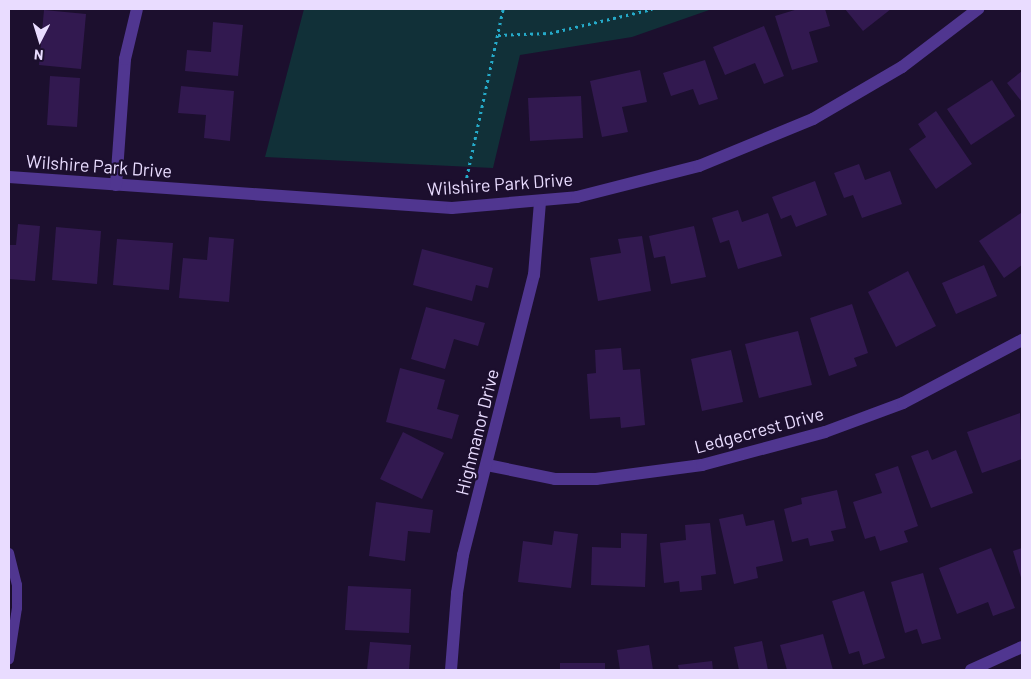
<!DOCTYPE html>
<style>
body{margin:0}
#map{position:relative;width:1031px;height:679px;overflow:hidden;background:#1c0f2e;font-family:Barlow,sans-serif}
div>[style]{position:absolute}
.green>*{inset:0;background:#113038}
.building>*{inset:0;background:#321950}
.path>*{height:3px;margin-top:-1.5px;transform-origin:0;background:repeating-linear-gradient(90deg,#25aac9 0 2.5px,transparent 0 6.5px)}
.service>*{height:10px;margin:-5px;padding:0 5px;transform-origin:5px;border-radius:5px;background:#503690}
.minor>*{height:12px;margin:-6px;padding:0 6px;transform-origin:6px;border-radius:6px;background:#503690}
span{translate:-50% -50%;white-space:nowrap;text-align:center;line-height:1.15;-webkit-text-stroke:4.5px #1c0f2e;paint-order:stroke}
.street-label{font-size:18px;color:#e9dcff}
.frame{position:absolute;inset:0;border:10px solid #e9dcff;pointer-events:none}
.north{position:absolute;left:15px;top:15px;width:50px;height:50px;-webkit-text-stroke:4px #1c0f2e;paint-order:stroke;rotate:185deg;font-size:14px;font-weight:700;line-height:20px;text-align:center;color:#e9dcff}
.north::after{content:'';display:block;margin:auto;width:18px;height:22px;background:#e9dcff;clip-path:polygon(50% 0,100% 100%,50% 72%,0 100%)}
</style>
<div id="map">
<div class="green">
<i style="clip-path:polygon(304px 9px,712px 9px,632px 37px,520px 55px,493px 168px,265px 157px)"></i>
</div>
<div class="building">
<i style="clip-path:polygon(798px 9px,825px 9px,830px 26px,809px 32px,818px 62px,792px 70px,775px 16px)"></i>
<i style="clip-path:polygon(845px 9px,891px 9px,863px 31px)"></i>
<i style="clip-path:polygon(44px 10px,86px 14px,81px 69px,39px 65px)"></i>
<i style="clip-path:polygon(213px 22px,243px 25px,238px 76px,185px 71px,187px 50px,211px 52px)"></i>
<i style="clip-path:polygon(764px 26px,784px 76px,764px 84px,755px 63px,725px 75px,713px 47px)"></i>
<i style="clip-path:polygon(705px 60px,718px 99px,699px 105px,693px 89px,671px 96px,663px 73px)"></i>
<i style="clip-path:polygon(640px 70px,647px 102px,622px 107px,628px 132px,602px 137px,590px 81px)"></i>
<i style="clip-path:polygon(1022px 71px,1022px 102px,1007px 83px)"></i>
<i style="clip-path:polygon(50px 76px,80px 78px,77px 127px,47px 125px)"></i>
<i style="clip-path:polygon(992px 80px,1015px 116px,971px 145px,947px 109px)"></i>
<i style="clip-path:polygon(181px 86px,234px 91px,230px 141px,204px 138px,206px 115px,178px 113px)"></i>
<i style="clip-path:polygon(581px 96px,583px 138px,530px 141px,528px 98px)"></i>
<i style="clip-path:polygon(936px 111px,972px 164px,936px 189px,909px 149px,926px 137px,918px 124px)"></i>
<i style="clip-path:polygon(859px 164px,865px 180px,890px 171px,902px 204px,862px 218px,853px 195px,844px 198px,834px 173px)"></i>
<i style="clip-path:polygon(815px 181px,827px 215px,796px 227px,791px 215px,781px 219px,772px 197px)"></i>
<i style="clip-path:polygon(738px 210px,742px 222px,768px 213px,782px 256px,738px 269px,729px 240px,720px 243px,712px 218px)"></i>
<i style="clip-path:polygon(1021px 213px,1022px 265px,1004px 278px,979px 241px)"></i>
<i style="clip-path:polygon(18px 224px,40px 226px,35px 281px,9px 279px,9px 245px,16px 245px)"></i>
<i style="clip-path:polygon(694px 226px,706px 277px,671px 284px,665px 256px,654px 258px,649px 236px)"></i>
<i style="clip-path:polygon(56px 227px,101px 231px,97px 284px,52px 280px)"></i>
<i style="clip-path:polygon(642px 236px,651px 291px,598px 301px,590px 258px,621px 253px,618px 239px)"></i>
<i style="clip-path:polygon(209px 237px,234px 239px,229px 302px,179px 298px,183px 258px,207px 260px)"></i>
<i style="clip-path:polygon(117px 239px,173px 243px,169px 290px,113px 285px)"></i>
<i style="clip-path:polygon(422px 249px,493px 268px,488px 288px,476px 285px,472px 301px,413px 285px)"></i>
<i style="clip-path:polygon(984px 265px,997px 296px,956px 314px,942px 283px)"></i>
<i style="clip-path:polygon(908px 271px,936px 326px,896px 347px,868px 292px)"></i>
<i style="clip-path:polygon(852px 304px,868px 353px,854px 358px,857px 366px,829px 376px,810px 318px)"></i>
<i style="clip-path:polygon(426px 307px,485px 323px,478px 346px,454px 339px,445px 369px,411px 359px)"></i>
<i style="clip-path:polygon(798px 331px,812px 385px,759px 398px,745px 344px)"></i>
<i style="clip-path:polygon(621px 348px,623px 370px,640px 369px,645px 425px,621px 428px,620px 417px,590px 419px,587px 374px,596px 373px,595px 350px)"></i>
<i style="clip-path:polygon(731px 350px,743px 402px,702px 411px,691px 359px)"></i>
<i style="clip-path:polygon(400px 368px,445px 380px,437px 409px,459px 415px,452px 439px,386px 422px)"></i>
<i style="clip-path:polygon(1020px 413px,1022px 459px,982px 473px,967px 432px)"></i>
<i style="clip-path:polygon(403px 432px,444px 453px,422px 499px,380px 479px)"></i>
<i style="clip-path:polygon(928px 450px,932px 460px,956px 450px,973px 493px,931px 508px,911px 456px)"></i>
<i style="clip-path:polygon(898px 466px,918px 526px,904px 531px,908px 542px,880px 551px,875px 536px,865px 539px,853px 502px,882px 493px,875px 474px)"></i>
<i style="clip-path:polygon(837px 490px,846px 528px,831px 531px,834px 541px,810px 546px,808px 538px,792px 542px,784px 509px,802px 504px,801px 498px)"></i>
<i style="clip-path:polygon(376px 502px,433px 510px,430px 533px,408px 531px,405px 561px,369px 556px)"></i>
<i style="clip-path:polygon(743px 514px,746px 526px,774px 520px,783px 561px,756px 567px,758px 578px,734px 584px,719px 519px)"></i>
<i style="clip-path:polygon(710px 523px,716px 574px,701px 576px,702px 590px,680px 592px,679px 581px,664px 583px,660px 543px,686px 540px,685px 525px)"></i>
<i style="clip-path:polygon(554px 531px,578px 534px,571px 588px,518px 582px,523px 541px,552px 545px)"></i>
<i style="clip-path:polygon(621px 533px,647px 534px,645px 587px,591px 585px,592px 547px,621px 548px)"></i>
<i style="clip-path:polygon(991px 548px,1015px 608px,993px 616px,988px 602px,957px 614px,939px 568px)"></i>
<i style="clip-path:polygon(1022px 548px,1022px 581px,1013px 551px)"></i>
<i style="clip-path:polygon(923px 573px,941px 639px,922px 644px,917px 629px,905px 633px,891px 582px)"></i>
<i style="clip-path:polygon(348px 586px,411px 589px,409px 633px,345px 630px)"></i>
<i style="clip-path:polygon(864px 591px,885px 658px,863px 665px,859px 651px,849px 654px,832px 601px)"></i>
<i style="clip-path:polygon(823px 634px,833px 670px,787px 670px,780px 645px)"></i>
<i style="clip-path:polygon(762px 641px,768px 670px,739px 670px,734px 647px)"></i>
<i style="clip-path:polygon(370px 642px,411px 645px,409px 670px,367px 670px)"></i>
<i style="clip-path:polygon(649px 645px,653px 670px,620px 670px,617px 650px)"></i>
<i style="clip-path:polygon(712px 661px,713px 670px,679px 670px,678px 665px)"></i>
<i style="clip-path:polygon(560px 663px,605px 663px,605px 670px,560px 670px)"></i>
</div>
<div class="path">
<i style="left:498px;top:35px;width:52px;rotate:-2.2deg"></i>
<i style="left:550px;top:33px;width:105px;rotate:-13.2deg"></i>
<i style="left:464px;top:190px;width:185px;rotate:-77.8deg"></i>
</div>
<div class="service">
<i style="left:9px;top:553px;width:33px;rotate:76deg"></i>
<i style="left:17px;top:585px;width:23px;rotate:90deg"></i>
<i style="left:17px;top:608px;width:52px;rotate:98.9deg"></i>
</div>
<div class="minor">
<i style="left:9px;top:177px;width:444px;rotate:4deg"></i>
<i style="left:452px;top:208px;width:125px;rotate:-5deg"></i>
<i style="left:577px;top:197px;width:126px;rotate:-14.3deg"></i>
<i style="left:699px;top:166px;width:123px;rotate:-22.4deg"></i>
<i style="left:813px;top:119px;width:103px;rotate:-30.3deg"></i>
<i style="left:902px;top:67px;width:96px;rotate:-37.3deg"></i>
<i style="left:116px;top:185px;width:126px;rotate:-85.9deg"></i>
<i style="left:125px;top:59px;width:51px;rotate:-76.5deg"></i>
<i style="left:487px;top:465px;width:69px;rotate:11.6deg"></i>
<i style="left:555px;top:479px;width:41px"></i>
<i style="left:596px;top:479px;width:107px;rotate:-7.5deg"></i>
<i style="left:702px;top:465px;width:127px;rotate:-15deg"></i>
<i style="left:825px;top:432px;width:83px;rotate:-20.4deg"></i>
<i style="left:903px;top:403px;width:135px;rotate:-27.9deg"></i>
<i style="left:451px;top:670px;width:77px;rotate:-85.5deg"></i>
<i style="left:457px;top:593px;width:38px;rotate:-81deg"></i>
<i style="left:463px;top:555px;width:289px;rotate:-75.8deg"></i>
<i style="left:534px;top:275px;width:73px;rotate:-85.3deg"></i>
<i style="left:971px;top:670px;width:56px;rotate:-24.3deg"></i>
</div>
<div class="street-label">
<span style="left:99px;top:166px;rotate:4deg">Wilshire Park Drive</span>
<span style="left:500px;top:184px;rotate:-4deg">Wilshire Park Drive</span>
<span style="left:759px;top:430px;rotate:-15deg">Ledgecrest Drive</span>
<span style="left:477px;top:432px;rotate:-76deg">Highmanor Drive</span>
</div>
<div class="frame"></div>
<div class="north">N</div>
</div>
